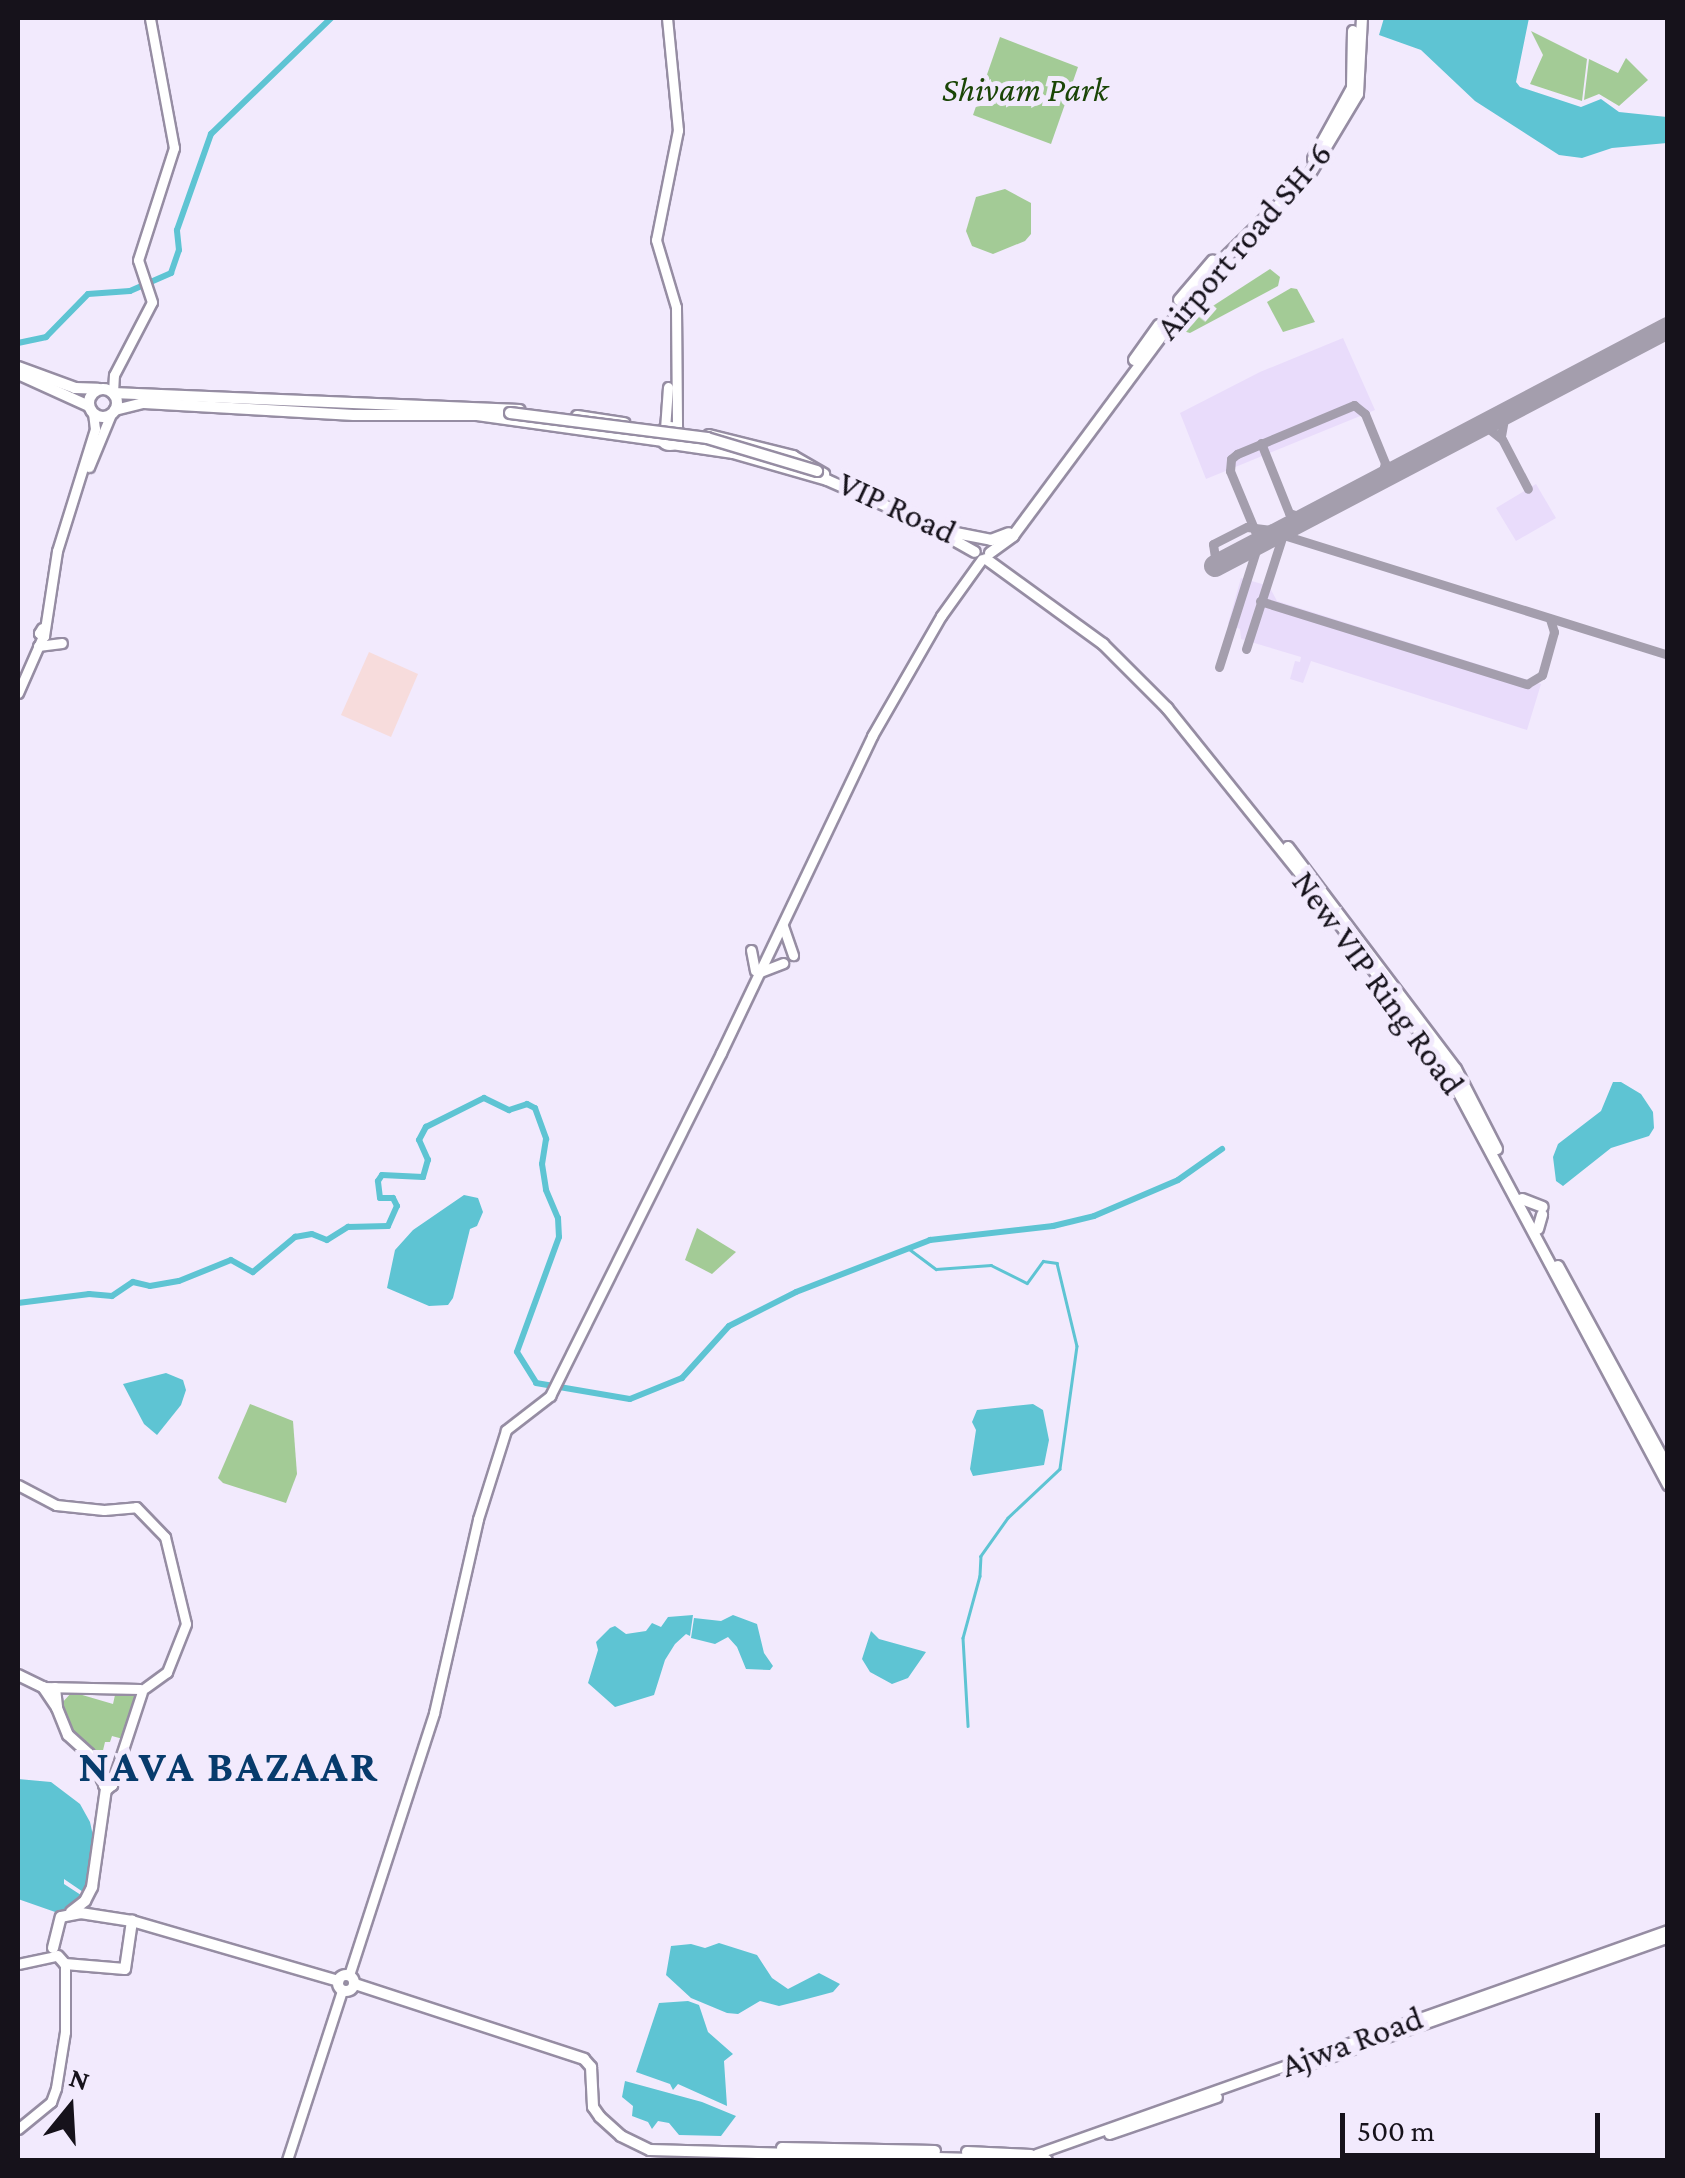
<!DOCTYPE html>
<style>
body{margin:0}
#map{position:relative;width:1685px;height:2178px;overflow:hidden;background:#f2eafd;font-family:"Crimson Pro",serif}
div>[style]{position:absolute}
.built>*{inset:0;background:#e9dcfb}
.education>*{inset:0;background:#f7dcdc}
.green>*{inset:0;background:#a3cb96}
.water>*{inset:0;background:#5ec4d3}
.stream>*{height:2.5px;margin:-1.25px;padding:0 1.25px;transform-origin:1.25px;border-radius:1.25px;background:#5ec4d3}
.river>*{height:6px;margin:-3px;padding:0 3px;transform-origin:3px;border-radius:3px;background:#5ec4d3}
.taxiway>*{height:9px;margin:-4.5px;padding:0 4.5px;transform-origin:4.5px;border-radius:4.5px;background:#a49ead}
.runway>*{height:22px;margin:-11px;padding:0 11px;transform-origin:11px;border-radius:11px;background:#a49ead}
.roads{filter:drop-shadow(2px 0 #968da3) drop-shadow(-2px 0 #968da3) drop-shadow(0 2px #968da3) drop-shadow(0 -2px #968da3)}
.secondary>*{height:9px;margin:-4.5px;padding:0 4.5px;transform-origin:4.5px;border-radius:4.5px;background:#fff}
.primary>*{height:10px;margin:-5px;padding:0 5px;transform-origin:5px;border-radius:5px;background:#fff}
.primary>.ring{margin:-5px;padding:0;box-sizing:content-box;background:none;border:10px solid #fff;border-radius:50%}
.bridges{filter:drop-shadow(2px 0 #968da3) drop-shadow(-2px 0 #968da3) drop-shadow(0 2px #968da3) drop-shadow(0 -2px #968da3)}
.primary-bridge>*{height:10px;margin:-5px;padding:0 5px;transform-origin:5px;border-radius:5px;background:#fff}
span{translate:-50% -50%;white-space:nowrap;text-align:center;line-height:1.15;-webkit-text-stroke:10px #f2eafd;paint-order:stroke}
.park-label{font-size:35px;color:#1a4506;font-style:italic}
.street-label{font-size:35px;color:#16121b}
.district-label{font-size:45px;color:#073b6c;font-weight:700;letter-spacing:2.5px}
.frame{position:absolute;inset:0;border:20px solid #16121b;pointer-events:none}
.north{position:absolute;left:20px;top:2058px;width:100px;height:100px;-webkit-text-stroke:8px #f2eafd;paint-order:stroke;rotate:18deg;font-size:28px;font-weight:700;line-height:40px;text-align:center;color:#16121b}
.north::after{content:'';display:block;margin:auto;width:35px;height:45px;background:#16121b;clip-path:polygon(50% 0,100% 100%,50% 72%,0 100%)}
.scale{position:absolute;left:1340px;top:2113px;width:260px;height:45px;box-sizing:border-box;border:5px solid #16121b;border-top:0;padding-left:12px;font-size:30px;line-height:35px;white-space:nowrap;color:#16121b;-webkit-text-stroke:8px #f2eafd;paint-order:stroke}
</style>
<div id="map">
<div class="built">
<i style="clip-path:polygon(1343px 338px,1375px 410px,1206px 479px,1180px 413px,1260px 372px)"></i>
<i style="clip-path:polygon(1536px 484px,1556px 518px,1516px 541px,1496px 508px)"></i>
<i style="clip-path:polygon(1241px 578px,1269px 586px,1277px 601px,1541px 684px,1527px 730px,1311px 661px,1303px 683px,1290px 679px,1295px 661px,1300px 662px,1301px 657px,1241px 639px,1240px 629px,1228px 624px)"></i>
</div>
<div class="education">
<i style="clip-path:polygon(369px 652px,418px 674px,391px 737px,341px 715px)"></i>
</div>
<div class="green">
<i style="clip-path:polygon(1531px 31px,1587px 59px,1582px 101px,1530px 84px,1543px 55px)"></i>
<i style="clip-path:polygon(1000px 37px,1078px 67px,1051px 144px,973px 115px)"></i>
<i style="clip-path:polygon(1626px 58px,1648px 80px,1619px 106px,1599px 94px,1584px 100px,1589px 59px,1618px 73px)"></i>
<i style="clip-path:polygon(1005px 189px,1031px 203px,1031px 234px,1025px 241px,993px 254px,972px 246px,966px 231px,976px 197px)"></i>
<i style="clip-path:polygon(1270px 269px,1280px 277px,1278px 286px,1190px 333px,1183px 331px,1185px 324px)"></i>
<i style="clip-path:polygon(1291px 288px,1297px 289px,1315px 322px,1283px 332px,1267px 302px)"></i>
<i style="clip-path:polygon(697px 1228px,736px 1252px,712px 1274px,685px 1260px)"></i>
<i style="clip-path:polygon(250px 1404px,293px 1421px,297px 1474px,286px 1503px,223px 1483px,218px 1478px)"></i>
<i style="clip-path:polygon(133px 1691px,136px 1696px,123px 1739px,112px 1736px,110px 1742px,105px 1742px,100px 1763px,74px 1739px,61px 1704px,72px 1692px,113px 1704px,115px 1695px,131px 1696px)"></i>
</div>
<div class="water">
<i style="clip-path:polygon(1384px 18px,1529px 18px,1516px 82px,1520px 87px,1581px 107px,1601px 99px,1619px 112px,1667px 117px,1667px 143px,1612px 148px,1582px 158px,1559px 155px,1475px 101px,1421px 50px,1379px 35px)"></i>
<i style="clip-path:polygon(1613px 1082px,1621px 1082px,1641px 1094px,1653px 1112px,1654px 1128px,1649px 1136px,1611px 1148px,1563px 1186px,1556px 1181px,1553px 1157px,1558px 1144px,1601px 1111px)"></i>
<i style="clip-path:polygon(464px 1195px,478px 1198px,483px 1212px,477px 1226px,470px 1229px,453px 1298px,448px 1305px,429px 1306px,387px 1288px,395px 1250px,413px 1230px)"></i>
<i style="clip-path:polygon(166px 1373px,183px 1380px,186px 1390px,181px 1405px,157px 1435px,144px 1424px,123px 1384px)"></i>
<i style="clip-path:polygon(1033px 1404px,1043px 1410px,1049px 1440px,1044px 1465px,973px 1476px,970px 1469px,976px 1430px,972px 1422px,977px 1410px)"></i>
<i style="clip-path:polygon(693px 1615px,690px 1636px,686px 1634px,675px 1644px,665px 1660px,654px 1695px,615px 1707px,588px 1683px,598px 1650px,596px 1642px,610px 1628px,615px 1626px,626px 1634px,646px 1631px,652px 1623px,661px 1627px,668px 1617px)"></i>
<i style="clip-path:polygon(733px 1615px,757px 1624px,764px 1653px,773px 1666px,770px 1670px,746px 1669px,737px 1647px,728px 1637px,715px 1644px,691px 1638px,694px 1618px,721px 1621px)"></i>
<i style="clip-path:polygon(871px 1631px,879px 1639px,926px 1652px,908px 1678px,892px 1684px,870px 1672px,862px 1659px)"></i>
<i style="clip-path:polygon(18px 1779px,51px 1782px,80px 1804px,90px 1822px,96px 1849px,86px 1894px,64px 1879px,64px 1884px,84px 1897px,58px 1913px,18px 1899px)"></i>
<i style="clip-path:polygon(719px 1943px,757px 1955px,772px 1978px,788px 1989px,819px 1973px,840px 1984px,833px 1992px,803px 2000px,779px 2006px,760px 2001px,738px 2014px,727px 2013px,691px 1998px,666px 1975px,671px 1946px,691px 1944px,705px 1948px)"></i>
<i style="clip-path:polygon(688px 2001px,699px 2005px,708px 2032px,733px 2054px,724px 2061px,727px 2106px,678px 2084px,673px 2090px,670px 2084px,636px 2072px,659px 2003px)"></i>
<i style="clip-path:polygon(625px 2081px,702px 2102px,736px 2116px,721px 2136px,679px 2135px,669px 2123px,658px 2121px,652px 2129px,648px 2122px,632px 2116px,633px 2106px,622px 2097px)"></i>
</div>
<div class="stream">
<i style="left:908px;top:1248px;width:35px;rotate:37deg"></i>
<i style="left:936px;top:1269px;width:55px;rotate:-4.2deg"></i>
<i style="left:991px;top:1265px;width:40px;rotate:26.6deg"></i>
<i style="left:1027px;top:1283px;width:27px;rotate:-54deg"></i>
<i style="left:1043px;top:1261px;width:14px;rotate:8deg"></i>
<i style="left:1057px;top:1263px;width:85px;rotate:76.5deg"></i>
<i style="left:1077px;top:1346px;width:124px;rotate:97.9deg"></i>
<i style="left:1060px;top:1469px;width:71px;rotate:136.7deg"></i>
<i style="left:1008px;top:1518px;width:47px;rotate:125.4deg"></i>
<i style="left:981px;top:1556px;width:20px;rotate:93deg"></i>
<i style="left:980px;top:1576px;width:64px;rotate:105.3deg"></i>
<i style="left:963px;top:1638px;width:88px;rotate:86.7deg"></i>
</div>
<div class="river">
<i style="left:18px;top:343px;width:29px;rotate:-12deg"></i>
<i style="left:46px;top:337px;width:60px;rotate:-45.7deg"></i>
<i style="left:88px;top:294px;width:42px;rotate:-4.1deg"></i>
<i style="left:130px;top:291px;width:45px;rotate:-23.7deg"></i>
<i style="left:171px;top:273px;width:24px;rotate:-71deg"></i>
<i style="left:179px;top:250px;width:20px;rotate:-96deg"></i>
<i style="left:177px;top:230px;width:102px;rotate:-70.5deg"></i>
<i style="left:211px;top:134px;width:167px;rotate:-44deg"></i>
<i style="left:18px;top:1303px;width:72px;rotate:-7.2deg"></i>
<i style="left:89px;top:1294px;width:23px;rotate:5deg"></i>
<i style="left:112px;top:1296px;width:25px;rotate:-34deg"></i>
<i style="left:133px;top:1282px;width:17px;rotate:13deg"></i>
<i style="left:150px;top:1286px;width:29px;rotate:-10deg"></i>
<i style="left:179px;top:1281px;width:56px;rotate:-22deg"></i>
<i style="left:231px;top:1260px;width:25px;rotate:29deg"></i>
<i style="left:253px;top:1272px;width:55px;rotate:-39.8deg"></i>
<i style="left:295px;top:1237px;width:17px;rotate:-10deg"></i>
<i style="left:312px;top:1234px;width:16px;rotate:22deg"></i>
<i style="left:327px;top:1240px;width:25px;rotate:-32deg"></i>
<i style="left:348px;top:1227px;width:40px;rotate:-1.4deg"></i>
<i style="left:388px;top:1226px;width:22px;rotate:-66deg"></i>
<i style="left:397px;top:1206px;width:9px;rotate:-117deg"></i>
<i style="left:393px;top:1198px;width:13px;rotate:180deg"></i>
<i style="left:380px;top:1198px;width:17px;rotate:-97deg"></i>
<i style="left:378px;top:1181px;width:7px;rotate:-56deg"></i>
<i style="left:382px;top:1175px;width:41px;rotate:2.8deg"></i>
<i style="left:423px;top:1177px;width:18px;rotate:-74deg"></i>
<i style="left:428px;top:1160px;width:22px;rotate:-114deg"></i>
<i style="left:419px;top:1140px;width:15px;rotate:-62deg"></i>
<i style="left:426px;top:1127px;width:65px;rotate:-26.6deg"></i>
<i style="left:484px;top:1098px;width:28px;rotate:26deg"></i>
<i style="left:509px;top:1110px;width:19px;rotate:-18deg"></i>
<i style="left:527px;top:1104px;width:9px;rotate:27deg"></i>
<i style="left:535px;top:1108px;width:33px;rotate:70deg"></i>
<i style="left:546px;top:1139px;width:25px;rotate:99deg"></i>
<i style="left:542px;top:1164px;width:26px;rotate:81deg"></i>
<i style="left:546px;top:1190px;width:30px;rotate:67deg"></i>
<i style="left:558px;top:1218px;width:19px;rotate:87deg"></i>
<i style="left:559px;top:1237px;width:122px;rotate:110.1deg"></i>
<i style="left:517px;top:1352px;width:36px;rotate:58deg"></i>
<i style="left:536px;top:1383px;width:95px;rotate:9.7deg"></i>
<i style="left:630px;top:1399px;width:56px;rotate:-22deg"></i>
<i style="left:682px;top:1378px;width:70px;rotate:-47.9deg"></i>
<i style="left:729px;top:1326px;width:75px;rotate:-26.9deg"></i>
<i style="left:796px;top:1292px;width:144px;rotate:-21.2deg"></i>
<i style="left:930px;top:1240px;width:124px;rotate:-6.5deg"></i>
<i style="left:1053px;top:1226px;width:42px;rotate:-13.7deg"></i>
<i style="left:1094px;top:1216px;width:91px;rotate:-23.2deg"></i>
<i style="left:1178px;top:1180px;width:54px;rotate:-35.2deg"></i>
</div>
<div class="taxiway">
<i style="left:1477px;top:427px;width:12px;rotate:9deg"></i>
<i style="left:1489px;top:429px;width:16px;rotate:38deg"></i>
<i style="left:1502px;top:439px;width:56px;rotate:62.5deg"></i>
<i style="left:1501px;top:436px;width:23px;rotate:-80deg"></i>
<i style="left:1261px;top:443px;width:75px;rotate:68.2deg"></i>
<i style="left:1289px;top:513px;width:16px;rotate:18deg"></i>
<i style="left:1277px;top:533px;width:410px;rotate:17.3deg"></i>
<i style="left:1272px;top:536px;width:10px;rotate:174deg"></i>
<i style="left:1262px;top:537px;width:9px;rotate:-139deg"></i>
<i style="left:1255px;top:531px;width:65px;rotate:-112.6deg"></i>
<i style="left:1230px;top:471px;width:12px;rotate:-85deg"></i>
<i style="left:1231px;top:459px;width:8px;rotate:-40deg"></i>
<i style="left:1237px;top:454px;width:127px;rotate:-22.7deg"></i>
<i style="left:1354px;top:405px;width:14px;rotate:39deg"></i>
<i style="left:1365px;top:414px;width:53px;rotate:67.8deg"></i>
<i style="left:1385px;top:463px;width:16px;rotate:105deg"></i>
<i style="left:1242px;top:552px;width:11px;rotate:128deg"></i>
<i style="left:1235px;top:561px;width:11px;rotate:170deg"></i>
<i style="left:1224px;top:563px;width:11px;rotate:-146deg"></i>
<i style="left:1215px;top:557px;width:13px;rotate:-99deg"></i>
<i style="left:1213px;top:544px;width:38px;rotate:-27deg"></i>
<i style="left:1247px;top:527px;width:31px;rotate:7deg"></i>
<i style="left:1260px;top:601px;width:280px;rotate:17.3deg"></i>
<i style="left:1527px;top:684px;width:17px;rotate:-31deg"></i>
<i style="left:1542px;top:675px;width:45px;rotate:-74.4deg"></i>
<i style="left:1554px;top:632px;width:14px;rotate:-107deg"></i>
<i style="left:1246px;top:649px;width:124px;rotate:-72.1deg"></i>
<i style="left:1219px;top:667px;width:129px;rotate:-72.4deg"></i>
</div>
<div class="runway">
<i style="left:1215px;top:566px;width:512px;rotate:-27.72deg"></i>
</div>
<div class="roads">
<div class="secondary">
<i style="left:667px;top:18px;width:113px;rotate:84.4deg"></i>
<i style="left:678px;top:130px;width:112px;rotate:101.3deg"></i>
<i style="left:656px;top:240px;width:70px;rotate:73.4deg"></i>
<i style="left:676px;top:307px;width:123px;rotate:89.5deg"></i>
<i style="left:113px;top:393px;width:18px;rotate:-87deg"></i>
<i style="left:114px;top:375px;width:82px;rotate:-62.5deg"></i>
<i style="left:152px;top:302px;width:44px;rotate:-108.4deg"></i>
<i style="left:138px;top:260px;width:118px;rotate:-72.2deg"></i>
<i style="left:174px;top:148px;width:132px;rotate:-100.5deg"></i>
<i style="left:665px;top:429px;width:42px;rotate:-85.9deg"></i>
<i style="left:89px;top:467px;width:57px;rotate:-67.5deg"></i>
<i style="left:42px;top:628px;width:6px;rotate:121deg"></i>
<i style="left:39px;top:633px;width:6px;rotate:31deg"></i>
<i style="left:44px;top:636px;width:86px;rotate:-81.3deg"></i>
<i style="left:57px;top:551px;width:128px;rotate:-72.7deg"></i>
<i style="left:95px;top:429px;width:16px;rotate:-97deg"></i>
<i style="left:38px;top:646px;width:24px;rotate:-7deg"></i>
<i style="left:18px;top:693px;width:62px;rotate:-66.3deg"></i>
<i style="left:783px;top:926px;width:31px;rotate:71deg"></i>
<i style="left:751px;top:950px;width:21px;rotate:79deg"></i>
<i style="left:760px;top:972px;width:25px;rotate:-21deg"></i>
<i style="left:18px;top:1485px;width:43px;rotate:27.8deg"></i>
<i style="left:56px;top:1505px;width:48px;rotate:5.9deg"></i>
<i style="left:104px;top:1510px;width:32px;rotate:-5deg"></i>
<i style="left:136px;top:1507px;width:42px;rotate:46deg"></i>
<i style="left:165px;top:1537px;width:89px;rotate:76.4deg"></i>
<i style="left:186px;top:1624px;width:52px;rotate:111.6deg"></i>
<i style="left:167px;top:1672px;width:27px;rotate:144deg"></i>
<i style="left:43px;top:1687px;width:97px;rotate:1.2deg"></i>
<i style="left:112px;top:1783px;width:96px;rotate:-71.8deg"></i>
<i style="left:18px;top:1964px;width:39px;rotate:-12deg"></i>
<i style="left:349px;top:1975px;width:275px;rotate:-72deg"></i>
<i style="left:434px;top:1713px;width:199px;rotate:-77.2deg"></i>
<i style="left:478px;top:1519px;width:93px;rotate:-72.5deg"></i>
<i style="left:506px;top:1430px;width:56px;rotate:-37.7deg"></i>
<i style="left:550px;top:1396px;width:383px;rotate:-63.5deg"></i>
<i style="left:721px;top:1053px;width:351px;rotate:-64.5deg"></i>
<i style="left:872px;top:736px;width:138px;rotate:-60.1deg"></i>
<i style="left:941px;top:616px;width:70px;rotate:-54.3deg"></i>
<i style="left:1293px;top:2070px;width:398px;rotate:-19.5deg"></i>
<i style="left:18px;top:2129px;width:43px;rotate:-39.3deg"></i>
<i style="left:51px;top:2102px;width:15px;rotate:-70deg"></i>
<i style="left:56px;top:2088px;width:57px;rotate:-80.9deg"></i>
<i style="left:65px;top:2032px;width:68px;rotate:-90deg"></i>
<i style="left:1109px;top:2134px;width:114px;rotate:-18.9deg"></i>
<i style="left:1036px;top:2154px;width:671px;rotate:-19.52deg"></i>
<i style="left:287px;top:2160px;width:178px;rotate:-72deg"></i>
</div>
<div class="primary">
<i style="left:1313px;top:159px;width:81px;rotate:-61.2deg"></i>
<i style="left:1352px;top:88px;width:57px;rotate:-89deg"></i>
<i style="left:1179px;top:300px;width:52px;rotate:-49.6deg"></i>
<i style="left:1134px;top:360px;width:43px;rotate:-54.5deg"></i>
<i style="left:18px;top:367px;width:61px;rotate:20.2deg"></i>
<i style="left:75px;top:388px;width:23px;rotate:2deg"></i>
<i style="left:18px;top:374px;width:78px;rotate:24.3deg"></i>
<i class="ring" style="left:89px;top:389px;width:18px;height:18px"></i>
<i style="left:113px;top:393px;width:407px;rotate:2.4deg"></i>
<i style="left:115px;top:410px;width:30px;rotate:-14deg"></i>
<i style="left:144px;top:403px;width:210px;rotate:3.3deg"></i>
<i style="left:354px;top:415px;width:123px"></i>
<i style="left:477px;top:415px;width:188px;rotate:8deg"></i>
<i style="left:577px;top:416px;width:48px;rotate:8.5deg"></i>
<i class="ring" style="left:661px;top:427px;width:8px;height:8px"></i>
<i style="left:709px;top:435px;width:87px;rotate:14deg"></i>
<i style="left:793px;top:456px;width:36px;rotate:30deg"></i>
<i style="left:672px;top:444px;width:62px;rotate:8.4deg"></i>
<i style="left:733px;top:453px;width:98px;rotate:16deg"></i>
<i style="left:827px;top:480px;width:99px;rotate:23.7deg"></i>
<i style="left:918px;top:520px;width:65px;rotate:29.3deg"></i>
<i style="left:956px;top:533px;width:36px;rotate:11deg"></i>
<i style="left:991px;top:540px;width:19px;rotate:-21deg"></i>
<i style="left:990px;top:553px;width:29px;rotate:-36deg"></i>
<i style="left:1013px;top:536px;width:325px;rotate:-53.4deg"></i>
<i style="left:1207px;top:275px;width:144px;rotate:-44.4deg"></i>
<i style="left:1310px;top:174px;width:93px;rotate:-59deg"></i>
<i style="left:1358px;top:94px;width:76px;rotate:-87deg"></i>
<i style="left:986px;top:559px;width:145px;rotate:36deg"></i>
<i style="left:1103px;top:644px;width:91px;rotate:45deg"></i>
<i style="left:1167px;top:708px;width:260px;rotate:51.2deg"></i>
<i style="left:1330px;top:911px;width:152px;rotate:53.6deg"></i>
<i style="left:1420px;top:1033px;width:61px;rotate:56.3deg"></i>
<i style="left:1454px;top:1084px;width:455px;rotate:61.9deg"></i>
<i style="left:1288px;top:847px;width:278px;rotate:52.9deg"></i>
<i style="left:1456px;top:1069px;width:90px;rotate:62.9deg"></i>
<i style="left:1522px;top:1199px;width:22px;rotate:21deg"></i>
<i style="left:1538px;top:1229px;width:15px;rotate:-74deg"></i>
<i style="left:1558px;top:1266px;width:230px;rotate:61.4deg"></i>
<i style="left:18px;top:1675px;width:28px;rotate:26deg"></i>
<i style="left:43px;top:1687px;width:25px;rotate:56deg"></i>
<i style="left:55px;top:1688px;width:20px;rotate:84deg"></i>
<i style="left:57px;top:1708px;width:29px;rotate:68deg"></i>
<i style="left:68px;top:1735px;width:28px;rotate:42deg"></i>
<i style="left:89px;top:1754px;width:33px;rotate:63deg"></i>
<i style="left:108px;top:1781px;width:6px;rotate:45deg"></i>
<i style="left:112px;top:1785px;width:6px;rotate:141deg"></i>
<i style="left:107px;top:1789px;width:5px;rotate:-127deg"></i>
<i style="left:104px;top:1785px;width:6px;rotate:-45deg"></i>
<i style="left:71px;top:1912px;width:18px;rotate:-38deg"></i>
<i style="left:85px;top:1901px;width:16px;rotate:-63deg"></i>
<i style="left:92px;top:1887px;width:99px;rotate:-81.9deg"></i>
<i style="left:132px;top:1921px;width:215px;rotate:16.2deg"></i>
<i style="left:53px;top:1948px;width:32px;rotate:-76deg"></i>
<i style="left:58px;top:1956px;width:11px;rotate:49deg"></i>
<i style="left:65px;top:1964px;width:60px;rotate:4.8deg"></i>
<i style="left:125px;top:1969px;width:49px;rotate:-81.7deg"></i>
<i style="left:132px;top:1921px;width:52px;rotate:-171.1deg"></i>
<i style="left:81px;top:1913px;width:20px;rotate:169deg"></i>
<i class="ring" style="left:338px;top:1975px;width:6px;height:6px"></i>
<i style="left:355px;top:1984px;width:241px;rotate:18.1deg"></i>
<i style="left:584px;top:2059px;width:11px;rotate:49deg"></i>
<i style="left:591px;top:2067px;width:40px;rotate:87.1deg"></i>
<i style="left:593px;top:2107px;width:12px;rotate:55deg"></i>
<i style="left:600px;top:2117px;width:28px;rotate:42deg"></i>
<i style="left:621px;top:2136px;width:32px;rotate:26deg"></i>
<i style="left:650px;top:2150px;width:359px;rotate:1.6deg"></i>
<i style="left:782px;top:2148px;width:153px;rotate:1.1deg"></i>
<i style="left:967px;top:2152px;width:64px;rotate:2.7deg"></i>
<i style="left:1040px;top:2158px;width:7px;rotate:16deg"></i>
</div>
</div>
<div class="bridges">
<div class="primary-bridge">
<i style="left:510px;top:413px;width:199px;rotate:7.2deg"></i>
<i style="left:707px;top:438px;width:115px;rotate:16.7deg"></i>
</div>
</div>
<div class="park-label">
<span style="left:1025px;top:90px">Shivam Park</span>
</div>
<div class="street-label">
<span style="left:1244px;top:241px;rotate:-49deg">Airport road SH-6</span>
<span style="left:897px;top:508px;rotate:25deg">VIP Road</span>
<span style="left:1378px;top:983px;rotate:54deg">New VIP Ring Road</span>
<span style="left:1352px;top:2042px;rotate:-20deg">Ajwa Road</span>
</div>
<div class="district-label">
<span style="left:229px;top:1767px">NAVA BAZAAR</span>
</div>
<div class="frame"></div>
<div class="north">N</div>
<div class="scale">500 m</div>
</div>
